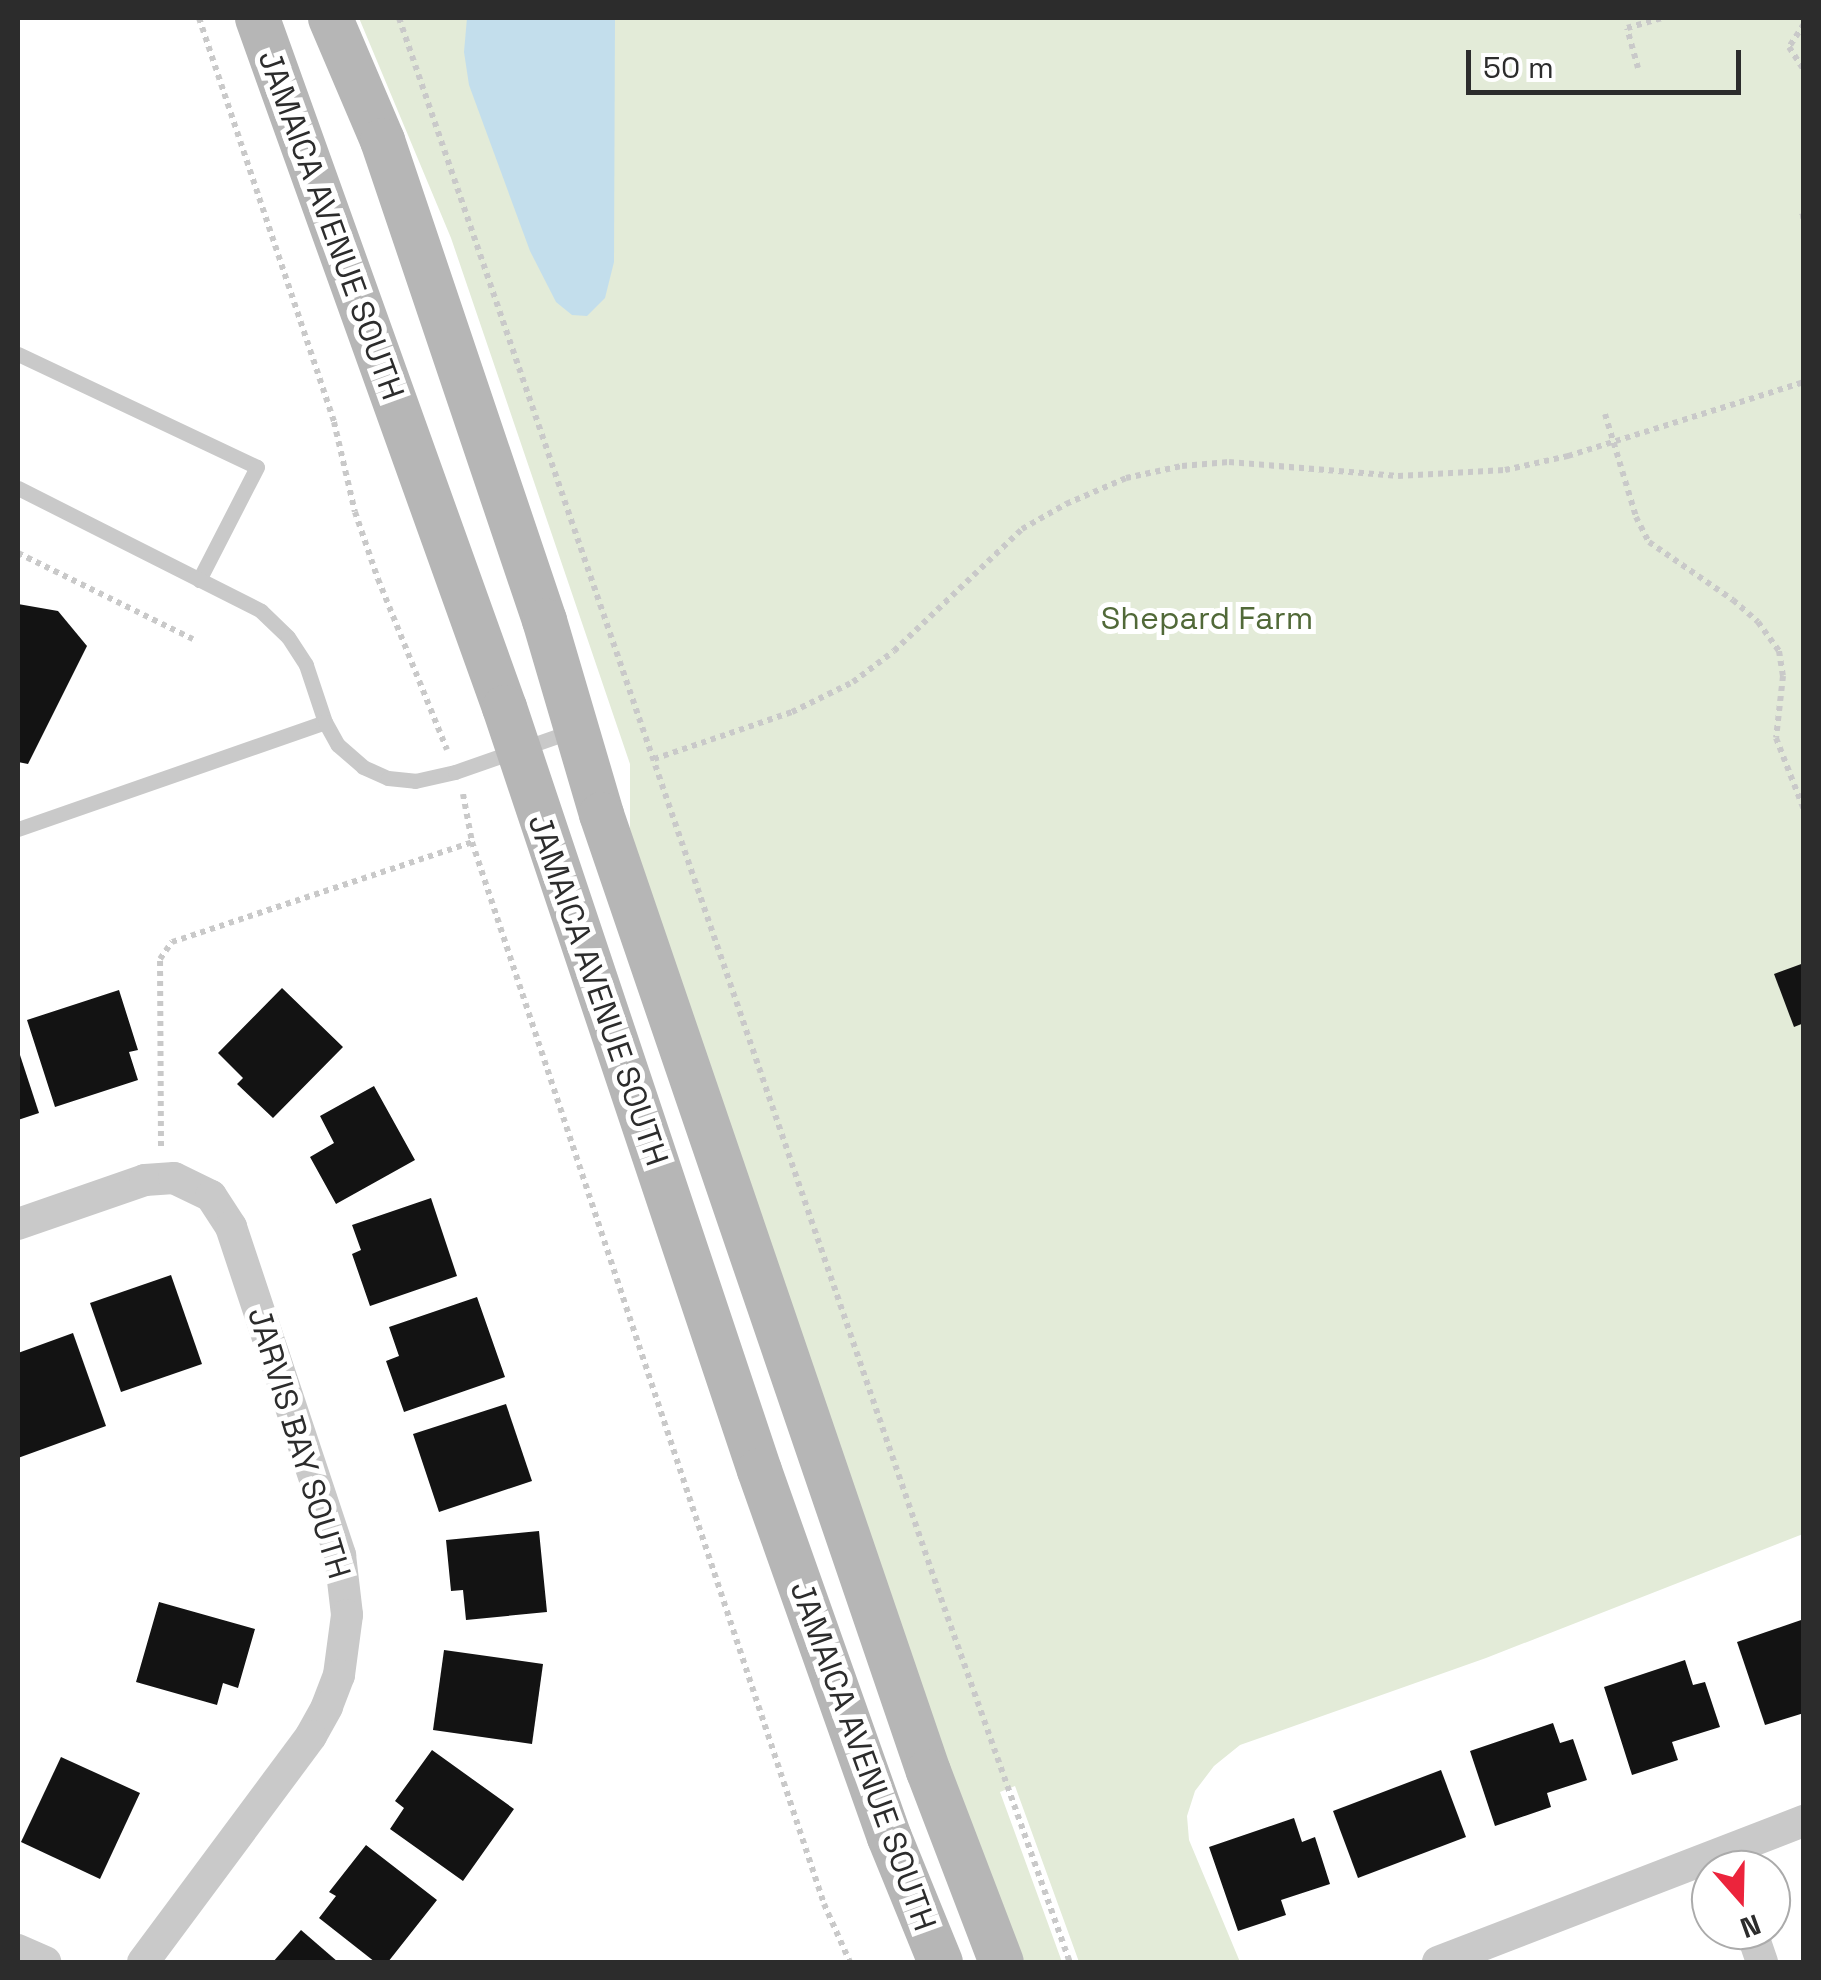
<!DOCTYPE html>
<style>
body{margin:0}
#map{position:relative;width:1821px;height:1980px;overflow:hidden;background:#fff;font-family:"Space Grotesk",sans-serif}
div>[style]{position:absolute}
.green>*{inset:0;background:#e3ebd8}
.water>*{inset:0;background:#c3deec}
.building>*{inset:0;background:#131313}
.path>*{height:6px;margin-top:-3px;transform-origin:0;background:repeating-linear-gradient(90deg,#c9c9c9 0 5px,transparent 0 10px)}
.lane>*{height:15px;margin:-7.5px;padding:0 7.5px;transform-origin:7.5px;border-radius:7.5px;background:#c9c9c9}
.street>*{height:32px;margin:-16px;padding:0 16px;transform-origin:16px;border-radius:16px;background:#c9c9c9}
.secondary>*{height:45px;margin:-22.5px;padding:0 22.5px;transform-origin:22.5px;border-radius:22.5px;background:#b6b6b6}
span{translate:-50% -50%;white-space:nowrap;text-align:center;line-height:1.15;-webkit-text-stroke:10px #fff;paint-order:stroke}
.street-label{font-size:32px;color:#2c2c2c}
.park-label{font-size:32px;color:#516938}
.frame{position:absolute;inset:0;border:20px solid #2c2c2c;pointer-events:none}
.north{position:absolute;left:1691px;top:1850px;width:100px;height:100px;box-sizing:border-box;background:#fff;border:2px solid #ababab;border-radius:50%;rotate:160deg;font-size:28px;font-weight:700;line-height:40px;text-align:center;color:#2c2c2c}
.north::after{content:'';display:block;margin:auto;width:35px;height:45px;background:#ec243c;clip-path:polygon(50% 0,100% 100%,50% 72%,0 100%)}
.scale{position:absolute;left:1466px;top:50px;width:275px;height:45px;box-sizing:border-box;border:5px solid #2c2c2c;border-top:0;padding-left:12px;font-size:30px;line-height:35px;white-space:nowrap;color:#2c2c2c;-webkit-text-stroke:8px #fff;paint-order:stroke}
</style>
<div id="map">
<div class="green">
<i style="clip-path:polygon(359px 18px,1803px 18px,1803px 1534px,1486px 1658px,1240px 1745px,1214px 1766px,1195px 1791px,1187px 1816px,1189px 1840px,1240px 1962px,1079px 1962px,1015px 1786px,1000px 1792px,1062px 1962px,1019px 1962px,983px 1874px,630px 839px,630px 764px,451px 238px)"></i>
</div>
<div class="water">
<i style="clip-path:polygon(467px 18px,615px 18px,614px 262px,605px 298px,587px 316px,572px 315px,556px 302px,530px 251px,469px 85px,464px 52px)"></i>
</div>
<div class="building">
<i style="clip-path:polygon(18px 604px,58px 611px,87px 646px,28px 764px,18px 762px)"></i>
<i style="clip-path:polygon(1804px 963px,1804px 1023px,1794px 1027px,1774px 974px)"></i>
<i style="clip-path:polygon(282px 988px,343px 1047px,273px 1118px,237px 1084px,243px 1078px,218px 1053px)"></i>
<i style="clip-path:polygon(119px 990px,138px 1050px,129px 1052px,138px 1080px,55px 1107px,27px 1020px)"></i>
<i style="clip-path:polygon(18px 1049px,39px 1113px,18px 1120px)"></i>
<i style="clip-path:polygon(374px 1086px,415px 1160px,336px 1204px,310px 1157px,334px 1143px,320px 1116px)"></i>
<i style="clip-path:polygon(431px 1198px,457px 1276px,370px 1306px,352px 1254px,361px 1250px,352px 1225px)"></i>
<i style="clip-path:polygon(171px 1275px,202px 1364px,121px 1392px,90px 1303px)"></i>
<i style="clip-path:polygon(477px 1297px,505px 1377px,404px 1412px,386px 1361px,399px 1356px,389px 1327px)"></i>
<i style="clip-path:polygon(73px 1333px,106px 1426px,18px 1458px,18px 1353px)"></i>
<i style="clip-path:polygon(506px 1404px,532px 1481px,439px 1512px,413px 1434px)"></i>
<i style="clip-path:polygon(539px 1531px,547px 1612px,466px 1620px,463px 1590px,451px 1591px,446px 1540px)"></i>
<i style="clip-path:polygon(159px 1602px,255px 1629px,238px 1688px,223px 1683px,217px 1705px,136px 1682px)"></i>
<i style="clip-path:polygon(1804px 1619px,1804px 1713px,1765px 1725px,1737px 1642px)"></i>
<i style="clip-path:polygon(444px 1650px,543px 1664px,532px 1744px,433px 1730px)"></i>
<i style="clip-path:polygon(1685px 1660px,1693px 1685px,1705px 1682px,1720px 1727px,1672px 1742px,1678px 1760px,1632px 1775px,1604px 1687px)"></i>
<i style="clip-path:polygon(1553px 1723px,1560px 1743px,1573px 1739px,1587px 1780px,1547px 1793px,1551px 1807px,1495px 1826px,1470px 1751px)"></i>
<i style="clip-path:polygon(432px 1750px,514px 1809px,463px 1881px,390px 1829px,404px 1808px,395px 1801px)"></i>
<i style="clip-path:polygon(61px 1757px,140px 1793px,100px 1879px,21px 1842px)"></i>
<i style="clip-path:polygon(1441px 1770px,1466px 1837px,1358px 1878px,1333px 1811px)"></i>
<i style="clip-path:polygon(1294px 1818px,1302px 1842px,1315px 1837px,1330px 1884px,1281px 1900px,1286px 1915px,1238px 1931px,1209px 1847px)"></i>
<i style="clip-path:polygon(366px 1845px,437px 1900px,388px 1962px,375px 1962px,319px 1918px,336px 1896px,329px 1892px)"></i>
<i style="clip-path:polygon(301px 1930px,338px 1962px,273px 1962px)"></i>
</div>
<div class="path">
<i style="left:199px;top:18px;width:426px;rotate:71.5deg"></i>
<i style="left:334px;top:422px;width:92px;rotate:76.9deg"></i>
<i style="left:355px;top:512px;width:71px;rotate:71.1deg"></i>
<i style="left:378px;top:579px;width:184px;rotate:68deg"></i>
<i style="left:399px;top:18px;width:1680px;rotate:71.07deg"></i>
<i style="left:944px;top:1607px;width:377px;rotate:70.5deg"></i>
<i style="left:1804px;top:24px;width:27px;rotate:123deg"></i>
<i style="left:1789px;top:47px;width:27px;rotate:57deg"></i>
<i style="left:1638px;top:68px;width:41px;rotate:-105.4deg"></i>
<i style="left:1627px;top:28px;width:37px;rotate:-16deg"></i>
<i style="left:1800px;top:217px;width:4px;rotate:-14deg"></i>
<i style="left:1605px;top:414px;width:108px;rotate:73.2deg"></i>
<i style="left:1636px;top:517px;width:28px;rotate:63deg"></i>
<i style="left:1649px;top:542px;width:102px;rotate:34.6deg"></i>
<i style="left:1733px;top:600px;width:33px;rotate:41deg"></i>
<i style="left:1758px;top:622px;width:36px;rotate:54deg"></i>
<i style="left:1779px;top:651px;width:25px;rotate:81deg"></i>
<i style="left:1783px;top:676px;width:62px;rotate:96.4deg"></i>
<i style="left:1776px;top:738px;width:77px;rotate:68.7deg"></i>
<i style="left:18px;top:553px;width:195px;rotate:26.2deg"></i>
<i style="left:654px;top:759px;width:146px;rotate:-18.8deg"></i>
<i style="left:792px;top:712px;width:68px;rotate:-26.2deg"></i>
<i style="left:853px;top:682px;width:51px;rotate:-37.1deg"></i>
<i style="left:894px;top:651px;width:177px;rotate:-43.6deg"></i>
<i style="left:1022px;top:529px;width:51px;rotate:-29.6deg"></i>
<i style="left:1066px;top:504px;width:65px;rotate:-23.4deg"></i>
<i style="left:1126px;top:478px;width:57px;rotate:-12.1deg"></i>
<i style="left:1182px;top:466px;width:47px;rotate:-4.9deg"></i>
<i style="left:1229px;top:462px;width:170px;rotate:4.7deg"></i>
<i style="left:1398px;top:476px;width:107px;rotate:-3.2deg"></i>
<i style="left:1505px;top:470px;width:65px;rotate:-12.5deg"></i>
<i style="left:1568px;top:456px;width:247px;rotate:-17.4deg"></i>
<i style="left:463px;top:794px;width:49px;rotate:79.4deg"></i>
<i style="left:472px;top:842px;width:1119px;rotate:71.66deg"></i>
<i style="left:824px;top:1904px;width:64px;rotate:65.9deg"></i>
<i style="left:161px;top:1146px;width:187px;rotate:-90.3deg"></i>
<i style="left:160px;top:959px;width:21px;rotate:-55deg"></i>
<i style="left:172px;top:942px;width:316px;rotate:-18.4deg"></i>
</div>
<div class="lane">
<i style="left:18px;top:354px;width:264px;rotate:25.3deg"></i>
<i style="left:257px;top:467px;width:127px;rotate:117.2deg"></i>
<i style="left:18px;top:488px;width:272px;rotate:26.8deg"></i>
<i style="left:261px;top:611px;width:37px;rotate:44deg"></i>
<i style="left:288px;top:637px;width:33px;rotate:57deg"></i>
<i style="left:306px;top:665px;width:60px;rotate:71.6deg"></i>
<i style="left:18px;top:829px;width:325px;rotate:-19.2deg"></i>
<i style="left:325px;top:722px;width:26px;rotate:61deg"></i>
<i style="left:338px;top:745px;width:33px;rotate:41deg"></i>
<i style="left:363px;top:767px;width:27px;rotate:24deg"></i>
<i style="left:388px;top:778px;width:27px;rotate:6deg"></i>
<i style="left:415px;top:781px;width:41px;rotate:-12.7deg"></i>
<i style="left:455px;top:772px;width:124px;rotate:-19.3deg"></i>
</div>
<div class="street">
<i style="left:18px;top:1224px;width:134px;rotate:-19.1deg"></i>
<i style="left:145px;top:1180px;width:29px;rotate:-4deg"></i>
<i style="left:174px;top:1178px;width:41px;rotate:25.9deg"></i>
<i style="left:211px;top:1196px;width:37px;rotate:57deg"></i>
<i style="left:231px;top:1227px;width:346px;rotate:71.6deg"></i>
<i style="left:340px;top:1555px;width:60px;rotate:83.3deg"></i>
<i style="left:347px;top:1615px;width:61px;rotate:97.6deg"></i>
<i style="left:339px;top:1675px;width:34px;rotate:111deg"></i>
<i style="left:327px;top:1707px;width:33px;rotate:119deg"></i>
<i style="left:311px;top:1736px;width:282px;rotate:126.6deg"></i>
<i style="left:1751px;top:1930px;width:34px;rotate:71deg"></i>
<i style="left:18px;top:1950px;width:30px;rotate:24deg"></i>
<i style="left:1438px;top:1962px;width:392px;rotate:-21.1deg"></i>
</div>
<div class="secondary">
<i style="left:257px;top:18px;width:732px;rotate:70.28deg"></i>
<i style="left:504px;top:707px;width:804px;rotate:71.52deg"></i>
<i style="left:759px;top:1470px;width:389px;rotate:70.5deg"></i>
<i style="left:889px;top:1837px;width:135px;rotate:67.8deg"></i>
<i style="left:330px;top:18px;width:133px;rotate:66.9deg"></i>
<i style="left:382px;top:140px;width:507px;rotate:71.35deg"></i>
<i style="left:544px;top:620px;width:202px;rotate:73.6deg"></i>
<i style="left:601px;top:814px;width:1011px;rotate:71.14deg"></i>
<i style="left:928px;top:1771px;width:204px;rotate:69.1deg"></i>
</div>
<div class="street-label">
<span style="left:331px;top:225px;rotate:70deg">JAMAICA AVENUE SOUTH</span>
<span style="left:598px;top:990px;rotate:71deg">JAMAICA AVENUE SOUTH</span>
<span style="left:299px;top:1443px;rotate:73deg">JARVIS BAY SOUTH</span>
<span style="left:863px;top:1756px;rotate:70deg">JAMAICA AVENUE SOUTH</span>
</div>
<div class="park-label">
<span style="left:1207px;top:618px">Shepard Farm</span>
</div>
<div class="frame"></div>
<div class="north">N</div>
<div class="scale">50 m</div>
</div>
